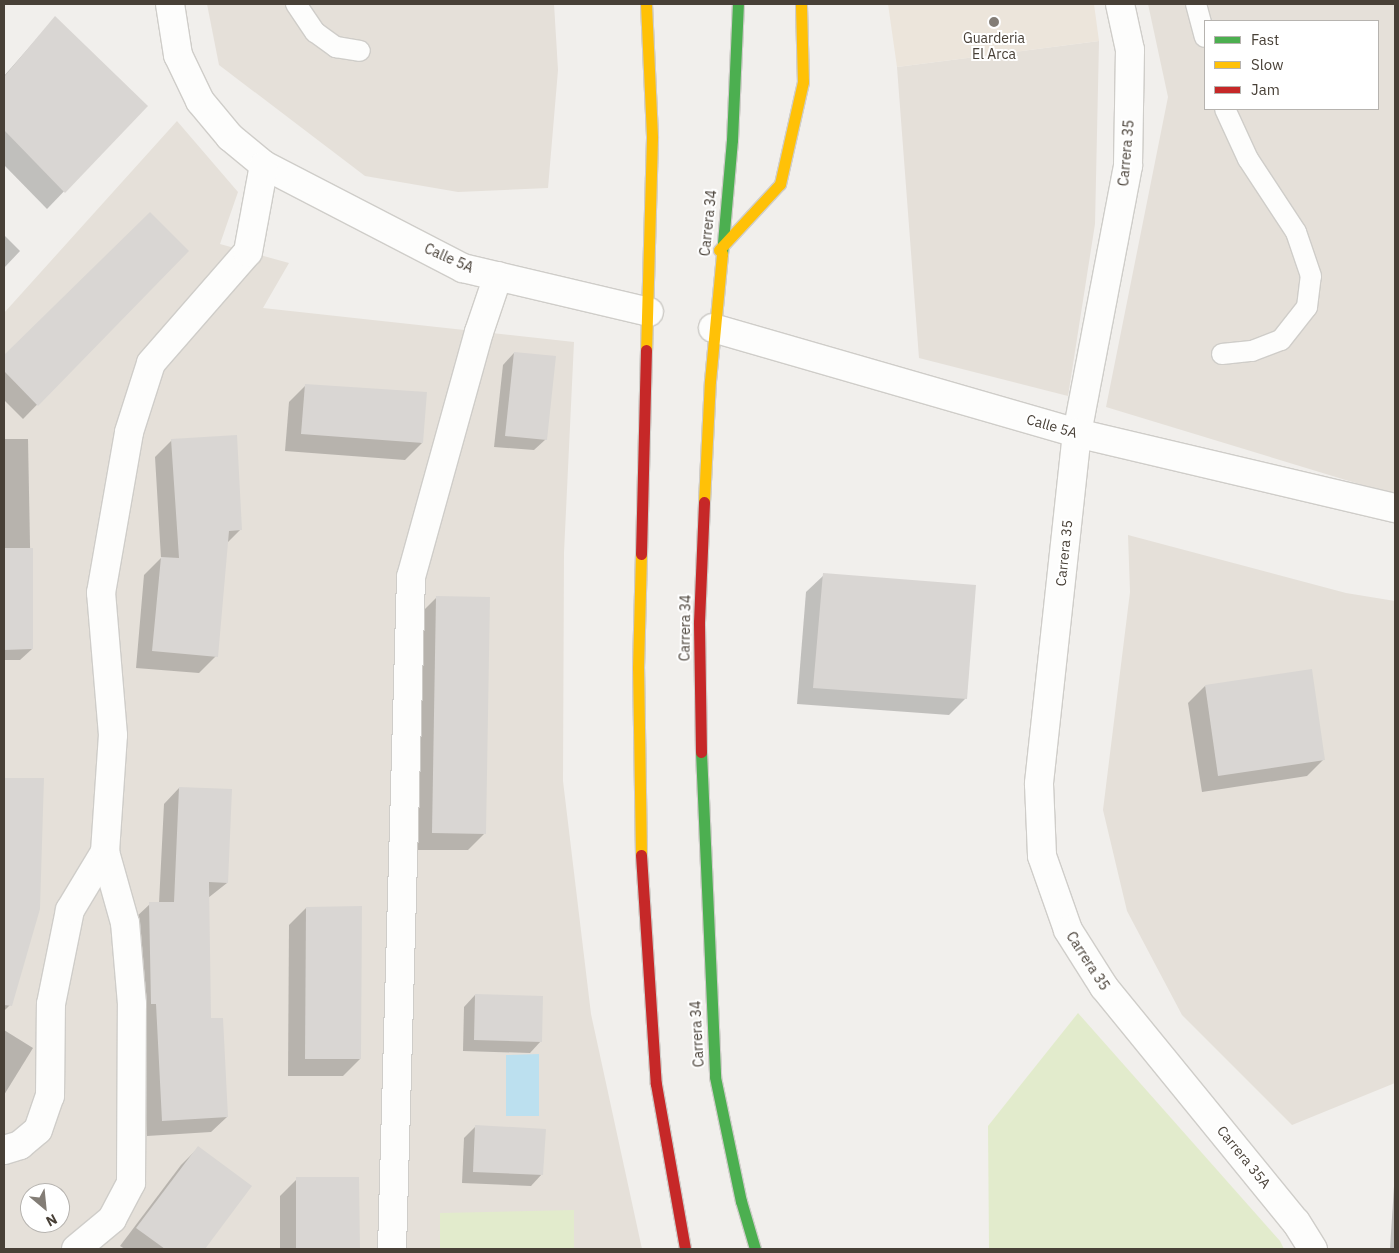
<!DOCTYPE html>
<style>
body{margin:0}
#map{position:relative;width:1399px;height:1253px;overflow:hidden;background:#f1efec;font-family:"IBM Plex Sans",sans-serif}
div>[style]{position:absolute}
.residential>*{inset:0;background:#e5e0d9}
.education>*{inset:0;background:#ece5db}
.green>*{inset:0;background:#e2ebcc}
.water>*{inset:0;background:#bce0ef}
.shadow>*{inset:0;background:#0003}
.building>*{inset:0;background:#d9d6d3}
.roads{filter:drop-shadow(1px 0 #cfcdc9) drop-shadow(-1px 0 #cfcdc9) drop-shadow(0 1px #cfcdc9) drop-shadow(0 -1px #cfcdc9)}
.lane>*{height:20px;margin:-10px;padding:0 10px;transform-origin:10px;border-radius:10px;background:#fdfdfc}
.street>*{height:28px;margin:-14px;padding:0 14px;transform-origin:14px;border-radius:14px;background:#fdfdfc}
.fast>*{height:11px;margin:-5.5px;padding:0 5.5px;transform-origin:5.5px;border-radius:5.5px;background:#4caf50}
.slow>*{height:11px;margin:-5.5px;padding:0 5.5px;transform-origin:5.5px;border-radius:5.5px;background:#ffc107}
.jam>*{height:11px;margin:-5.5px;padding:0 5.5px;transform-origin:5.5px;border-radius:5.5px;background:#c62828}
.dots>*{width:14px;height:14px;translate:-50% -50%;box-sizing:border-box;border:2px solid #fff;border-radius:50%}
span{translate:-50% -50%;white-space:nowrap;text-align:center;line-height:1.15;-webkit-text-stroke:4px #fff;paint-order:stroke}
.poi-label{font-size:14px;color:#484037}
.street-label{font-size:14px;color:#484037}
.frame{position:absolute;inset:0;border:5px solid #484037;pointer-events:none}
.legend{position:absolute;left:1204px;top:20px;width:175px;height:90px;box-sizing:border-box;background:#fff;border:1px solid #b6b3af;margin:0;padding:6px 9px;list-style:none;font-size:15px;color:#484037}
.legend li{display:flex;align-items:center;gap:10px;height:25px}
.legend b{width:25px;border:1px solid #b6b3af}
.north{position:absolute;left:20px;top:1183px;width:50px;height:50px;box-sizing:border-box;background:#fff;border:1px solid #b6b3af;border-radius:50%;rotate:152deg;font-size:14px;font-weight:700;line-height:20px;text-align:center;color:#484037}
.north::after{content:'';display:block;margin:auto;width:18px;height:22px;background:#837d76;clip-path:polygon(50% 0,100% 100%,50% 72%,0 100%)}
</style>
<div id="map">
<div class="residential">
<i style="clip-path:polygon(207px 4px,554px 4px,558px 70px,548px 188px,458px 192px,365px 176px,219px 65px)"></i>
<i style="clip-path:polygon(evenodd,1148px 4px,1395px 4px,1395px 495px,1106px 407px,1168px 97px,1148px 4px,1205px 21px,1378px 21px,1378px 109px,1205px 109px,1205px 21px)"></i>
<i style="clip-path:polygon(1099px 41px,1095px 224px,1068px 396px,919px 358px,897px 67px)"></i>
<i style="clip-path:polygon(evenodd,177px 121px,238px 192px,220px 244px,289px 263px,263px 308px,574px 342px,564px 553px,563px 781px,591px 1014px,642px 1249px,4px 1249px,4px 313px,177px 121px,30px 1193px,60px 1193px,60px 1223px,30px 1223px,30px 1193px)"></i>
<i style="clip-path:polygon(1128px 535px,1346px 593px,1395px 601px,1395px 1083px,1292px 1125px,1182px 1015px,1127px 911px,1103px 810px,1130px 592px)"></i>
</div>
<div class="education">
<i style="clip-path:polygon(888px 4px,1094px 4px,1099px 41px,897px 67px)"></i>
</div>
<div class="green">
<i style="clip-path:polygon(1078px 1013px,1280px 1241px,1284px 1249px,989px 1249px,988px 1126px)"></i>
<i style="clip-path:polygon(574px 1210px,574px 1249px,440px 1249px,440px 1213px)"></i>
</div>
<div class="water">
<i style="clip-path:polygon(539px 1054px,539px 1116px,506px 1116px,506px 1055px)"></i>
</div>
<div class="shadow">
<i style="clip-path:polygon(55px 18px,146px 106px,47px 209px,4px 165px,4px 76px)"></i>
<i style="clip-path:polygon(150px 214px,187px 251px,23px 419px,4px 400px,4px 357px)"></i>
<i style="clip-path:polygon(4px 235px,20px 251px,4px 268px)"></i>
<i style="clip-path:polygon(514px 353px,546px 439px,534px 450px,494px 447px,503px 365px)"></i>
<i style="clip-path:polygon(306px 385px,422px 443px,405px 460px,285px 451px,289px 402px)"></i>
<i style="clip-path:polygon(4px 439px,28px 439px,32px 649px,20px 660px,4px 660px)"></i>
<i style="clip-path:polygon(172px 440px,241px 529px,226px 544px,216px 656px,199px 673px,136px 668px,144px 575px,161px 558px,155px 457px)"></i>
<i style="clip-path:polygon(824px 575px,966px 698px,949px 715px,797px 704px,806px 592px)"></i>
<i style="clip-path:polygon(437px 597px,485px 833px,468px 850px,416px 850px,420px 614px)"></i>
<i style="clip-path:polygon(1205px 686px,1324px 759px,1307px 776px,1202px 792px,1188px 703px)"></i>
<i style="clip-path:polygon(4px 779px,42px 780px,12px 1003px,4px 1011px)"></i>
<i style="clip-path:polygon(179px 788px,227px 883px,208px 898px,210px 1020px,227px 1117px,211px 1132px,147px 1136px,134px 919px,150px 904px,159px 903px,164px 804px)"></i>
<i style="clip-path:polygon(306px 908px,360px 1059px,343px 1076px,288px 1076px,289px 925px)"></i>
<i style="clip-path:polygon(475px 995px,541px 1041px,530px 1053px,463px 1051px,464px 1007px)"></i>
<i style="clip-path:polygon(4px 1030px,33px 1048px,4px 1095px)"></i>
<i style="clip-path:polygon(476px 1126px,542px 1174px,531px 1186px,462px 1183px,464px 1138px)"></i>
<i style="clip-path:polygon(198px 1148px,250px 1187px,203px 1249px,125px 1249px,120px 1246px,181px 1165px)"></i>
<i style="clip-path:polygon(1395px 1170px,1395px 1249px,1390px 1249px)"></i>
<i style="clip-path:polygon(358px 1178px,359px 1249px,280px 1249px,280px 1196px,297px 1179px)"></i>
</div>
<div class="building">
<i style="clip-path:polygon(55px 16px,148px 106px,65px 193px,4px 130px,4px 77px)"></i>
<i style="clip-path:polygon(150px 212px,189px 251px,38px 406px,4px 371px,4px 355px)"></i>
<i style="clip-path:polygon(514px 352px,556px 356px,547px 440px,505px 436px)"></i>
<i style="clip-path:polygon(305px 384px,427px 392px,423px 443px,301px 434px)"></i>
<i style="clip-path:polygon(237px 435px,242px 530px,229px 531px,218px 657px,152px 651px,161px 557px,179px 558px,171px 439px)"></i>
<i style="clip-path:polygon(4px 548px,33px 548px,33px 649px,4px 650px)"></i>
<i style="clip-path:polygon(823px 573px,976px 585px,967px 699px,813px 688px)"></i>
<i style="clip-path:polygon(436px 596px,490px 597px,486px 834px,432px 833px)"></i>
<i style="clip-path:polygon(1312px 669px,1325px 760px,1218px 776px,1205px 685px)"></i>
<i style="clip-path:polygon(4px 778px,44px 778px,40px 909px,12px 1006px,4px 1005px)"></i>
<i style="clip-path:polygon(179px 787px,232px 789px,228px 883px,209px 882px,211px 1018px,223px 1018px,228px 1117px,162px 1121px,156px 1004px,151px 1004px,149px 902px,174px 902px)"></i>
<i style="clip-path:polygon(362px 906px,361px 1059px,305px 1059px,306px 907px)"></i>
<i style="clip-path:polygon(475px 994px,543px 996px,542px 1042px,474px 1040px)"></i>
<i style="clip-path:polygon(475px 1125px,546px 1129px,543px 1175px,473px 1172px)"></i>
<i style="clip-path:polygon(198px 1146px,252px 1186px,205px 1249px,165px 1249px,136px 1228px)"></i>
<i style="clip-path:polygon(296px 1177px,359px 1177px,360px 1249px,296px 1249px)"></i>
</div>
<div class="roads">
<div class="lane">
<i style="left:296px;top:4px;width:34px;rotate:56deg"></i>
<i style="left:315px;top:32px;width:26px;rotate:36deg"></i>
<i style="left:336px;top:47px;width:24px;rotate:9deg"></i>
<i style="left:1196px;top:4px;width:34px;rotate:75deg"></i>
<i style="left:1222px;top:354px;width:30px;rotate:-6deg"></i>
<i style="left:1252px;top:351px;width:31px;rotate:-21deg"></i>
<i style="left:1281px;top:340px;width:42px;rotate:-51.8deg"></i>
<i style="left:1307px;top:307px;width:31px;rotate:-83deg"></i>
<i style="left:1311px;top:276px;width:46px;rotate:-108.8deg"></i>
<i style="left:1296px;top:232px;width:87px;rotate:-123.3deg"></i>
<i style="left:1248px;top:159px;width:55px;rotate:-114.7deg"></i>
</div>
<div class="street">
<i style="left:170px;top:4px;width:52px;rotate:81.1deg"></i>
<i style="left:178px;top:55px;width:51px;rotate:64.4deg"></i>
<i style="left:200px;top:101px;width:47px;rotate:50.2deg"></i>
<i style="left:230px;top:137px;width:44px;rotate:39.5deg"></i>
<i style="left:264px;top:165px;width:224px;rotate:27.4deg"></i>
<i style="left:463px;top:268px;width:191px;rotate:13.3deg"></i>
<i style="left:1120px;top:4px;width:47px;rotate:77.7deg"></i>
<i style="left:1130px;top:50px;width:116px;rotate:91deg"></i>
<i style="left:1128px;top:166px;width:272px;rotate:100.8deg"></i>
<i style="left:1077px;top:433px;width:353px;rotate:96.2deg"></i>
<i style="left:1039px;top:784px;width:72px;rotate:87.6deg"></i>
<i style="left:1042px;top:856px;width:78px;rotate:70.6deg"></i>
<i style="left:1068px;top:930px;width:67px;rotate:57.7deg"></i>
<i style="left:1104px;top:987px;width:303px;rotate:50.8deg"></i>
<i style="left:1296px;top:1222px;width:32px;rotate:58deg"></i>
<i style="left:713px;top:328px;width:379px;rotate:16.1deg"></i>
<i style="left:1077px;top:433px;width:327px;rotate:13.3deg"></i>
<i style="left:4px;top:1150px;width:17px;rotate:-17deg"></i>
<i style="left:20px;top:1145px;width:23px;rotate:-40deg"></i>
<i style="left:38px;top:1130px;width:36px;rotate:-71deg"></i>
<i style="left:50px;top:1096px;width:92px;rotate:-89.4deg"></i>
<i style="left:51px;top:1004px;width:96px;rotate:-78.6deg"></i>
<i style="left:70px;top:910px;width:68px;rotate:-58.9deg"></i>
<i style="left:76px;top:1249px;width:47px;rotate:-39.8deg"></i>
<i style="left:112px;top:1219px;width:41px;rotate:-62.2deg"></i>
<i style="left:131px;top:1183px;width:179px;rotate:-89.7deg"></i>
<i style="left:132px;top:1004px;width:81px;rotate:-94.9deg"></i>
<i style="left:125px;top:923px;width:74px;rotate:-105.7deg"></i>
<i style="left:105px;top:852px;width:117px;rotate:-86.1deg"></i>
<i style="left:113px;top:735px;width:143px;rotate:-94.8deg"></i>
<i style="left:101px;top:593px;width:163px;rotate:-80.1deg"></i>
<i style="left:129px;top:432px;width:72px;rotate:-72.3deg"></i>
<i style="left:151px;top:363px;width:147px;rotate:-48.9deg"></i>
<i style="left:248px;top:252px;width:88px;rotate:-79.6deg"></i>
<i style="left:392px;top:1249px;width:672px;rotate:-88.38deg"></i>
<i style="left:411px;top:577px;width:254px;rotate:-74.5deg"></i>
<i style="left:479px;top:332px;width:59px;rotate:-71.3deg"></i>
</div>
<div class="fast">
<i style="left:722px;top:254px;width:114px;rotate:-85deg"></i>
<i style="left:732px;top:140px;width:136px;rotate:-87.5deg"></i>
<i style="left:701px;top:752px;width:325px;rotate:87.5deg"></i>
<i style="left:715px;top:1077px;width:127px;rotate:78.2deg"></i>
<i style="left:741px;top:1201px;width:50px;rotate:73.7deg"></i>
</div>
<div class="slow">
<i style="left:646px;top:4px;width:134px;rotate:87.4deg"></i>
<i style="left:652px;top:138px;width:212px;rotate:91.6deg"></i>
<i style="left:719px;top:250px;width:90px;rotate:-47.3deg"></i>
<i style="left:780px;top:184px;width:105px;rotate:-77.3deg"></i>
<i style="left:803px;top:82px;width:78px;rotate:-91.5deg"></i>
<i style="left:704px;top:502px;width:121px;rotate:-87.2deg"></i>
<i style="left:710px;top:381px;width:128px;rotate:-84.6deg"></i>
<i style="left:641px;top:855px;width:187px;rotate:-90.9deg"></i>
<i style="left:638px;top:668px;width:114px;rotate:-88.5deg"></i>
</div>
<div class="jam">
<i style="left:641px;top:554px;width:204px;rotate:-88.6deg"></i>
<i style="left:701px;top:752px;width:130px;rotate:-90.9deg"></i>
<i style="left:699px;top:622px;width:120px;rotate:-87.6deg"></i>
<i style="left:641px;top:855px;width:229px;rotate:86.3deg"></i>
<i style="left:656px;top:1084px;width:168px;rotate:80deg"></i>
</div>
</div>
<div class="dots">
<i style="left:994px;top:22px;background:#837d76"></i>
</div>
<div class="poi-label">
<span style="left:994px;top:46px">Guarderia<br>El Arca</span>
</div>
<div class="street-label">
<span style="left:1126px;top:153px;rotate:-85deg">Carrera 35</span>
<span style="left:708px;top:223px;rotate:-84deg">Carrera 34</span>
<span style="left:449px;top:258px;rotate:24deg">Calle 5A</span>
<span style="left:1052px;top:426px;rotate:16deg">Calle 5A</span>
<span style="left:1064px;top:553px;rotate:-84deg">Carrera 35</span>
<span style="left:685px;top:628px;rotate:-89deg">Carrera 34</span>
<span style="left:1088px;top:961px;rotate:57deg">Carrera 35</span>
<span style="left:697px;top:1034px;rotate:-93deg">Carrera 34</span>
<span style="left:1244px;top:1157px;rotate:51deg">Carrera 35A</span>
</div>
<div class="frame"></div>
<ul class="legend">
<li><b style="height:6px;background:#4caf50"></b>Fast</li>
<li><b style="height:6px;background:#ffc107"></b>Slow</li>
<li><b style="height:6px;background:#c62828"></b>Jam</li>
</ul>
<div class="north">N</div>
</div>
